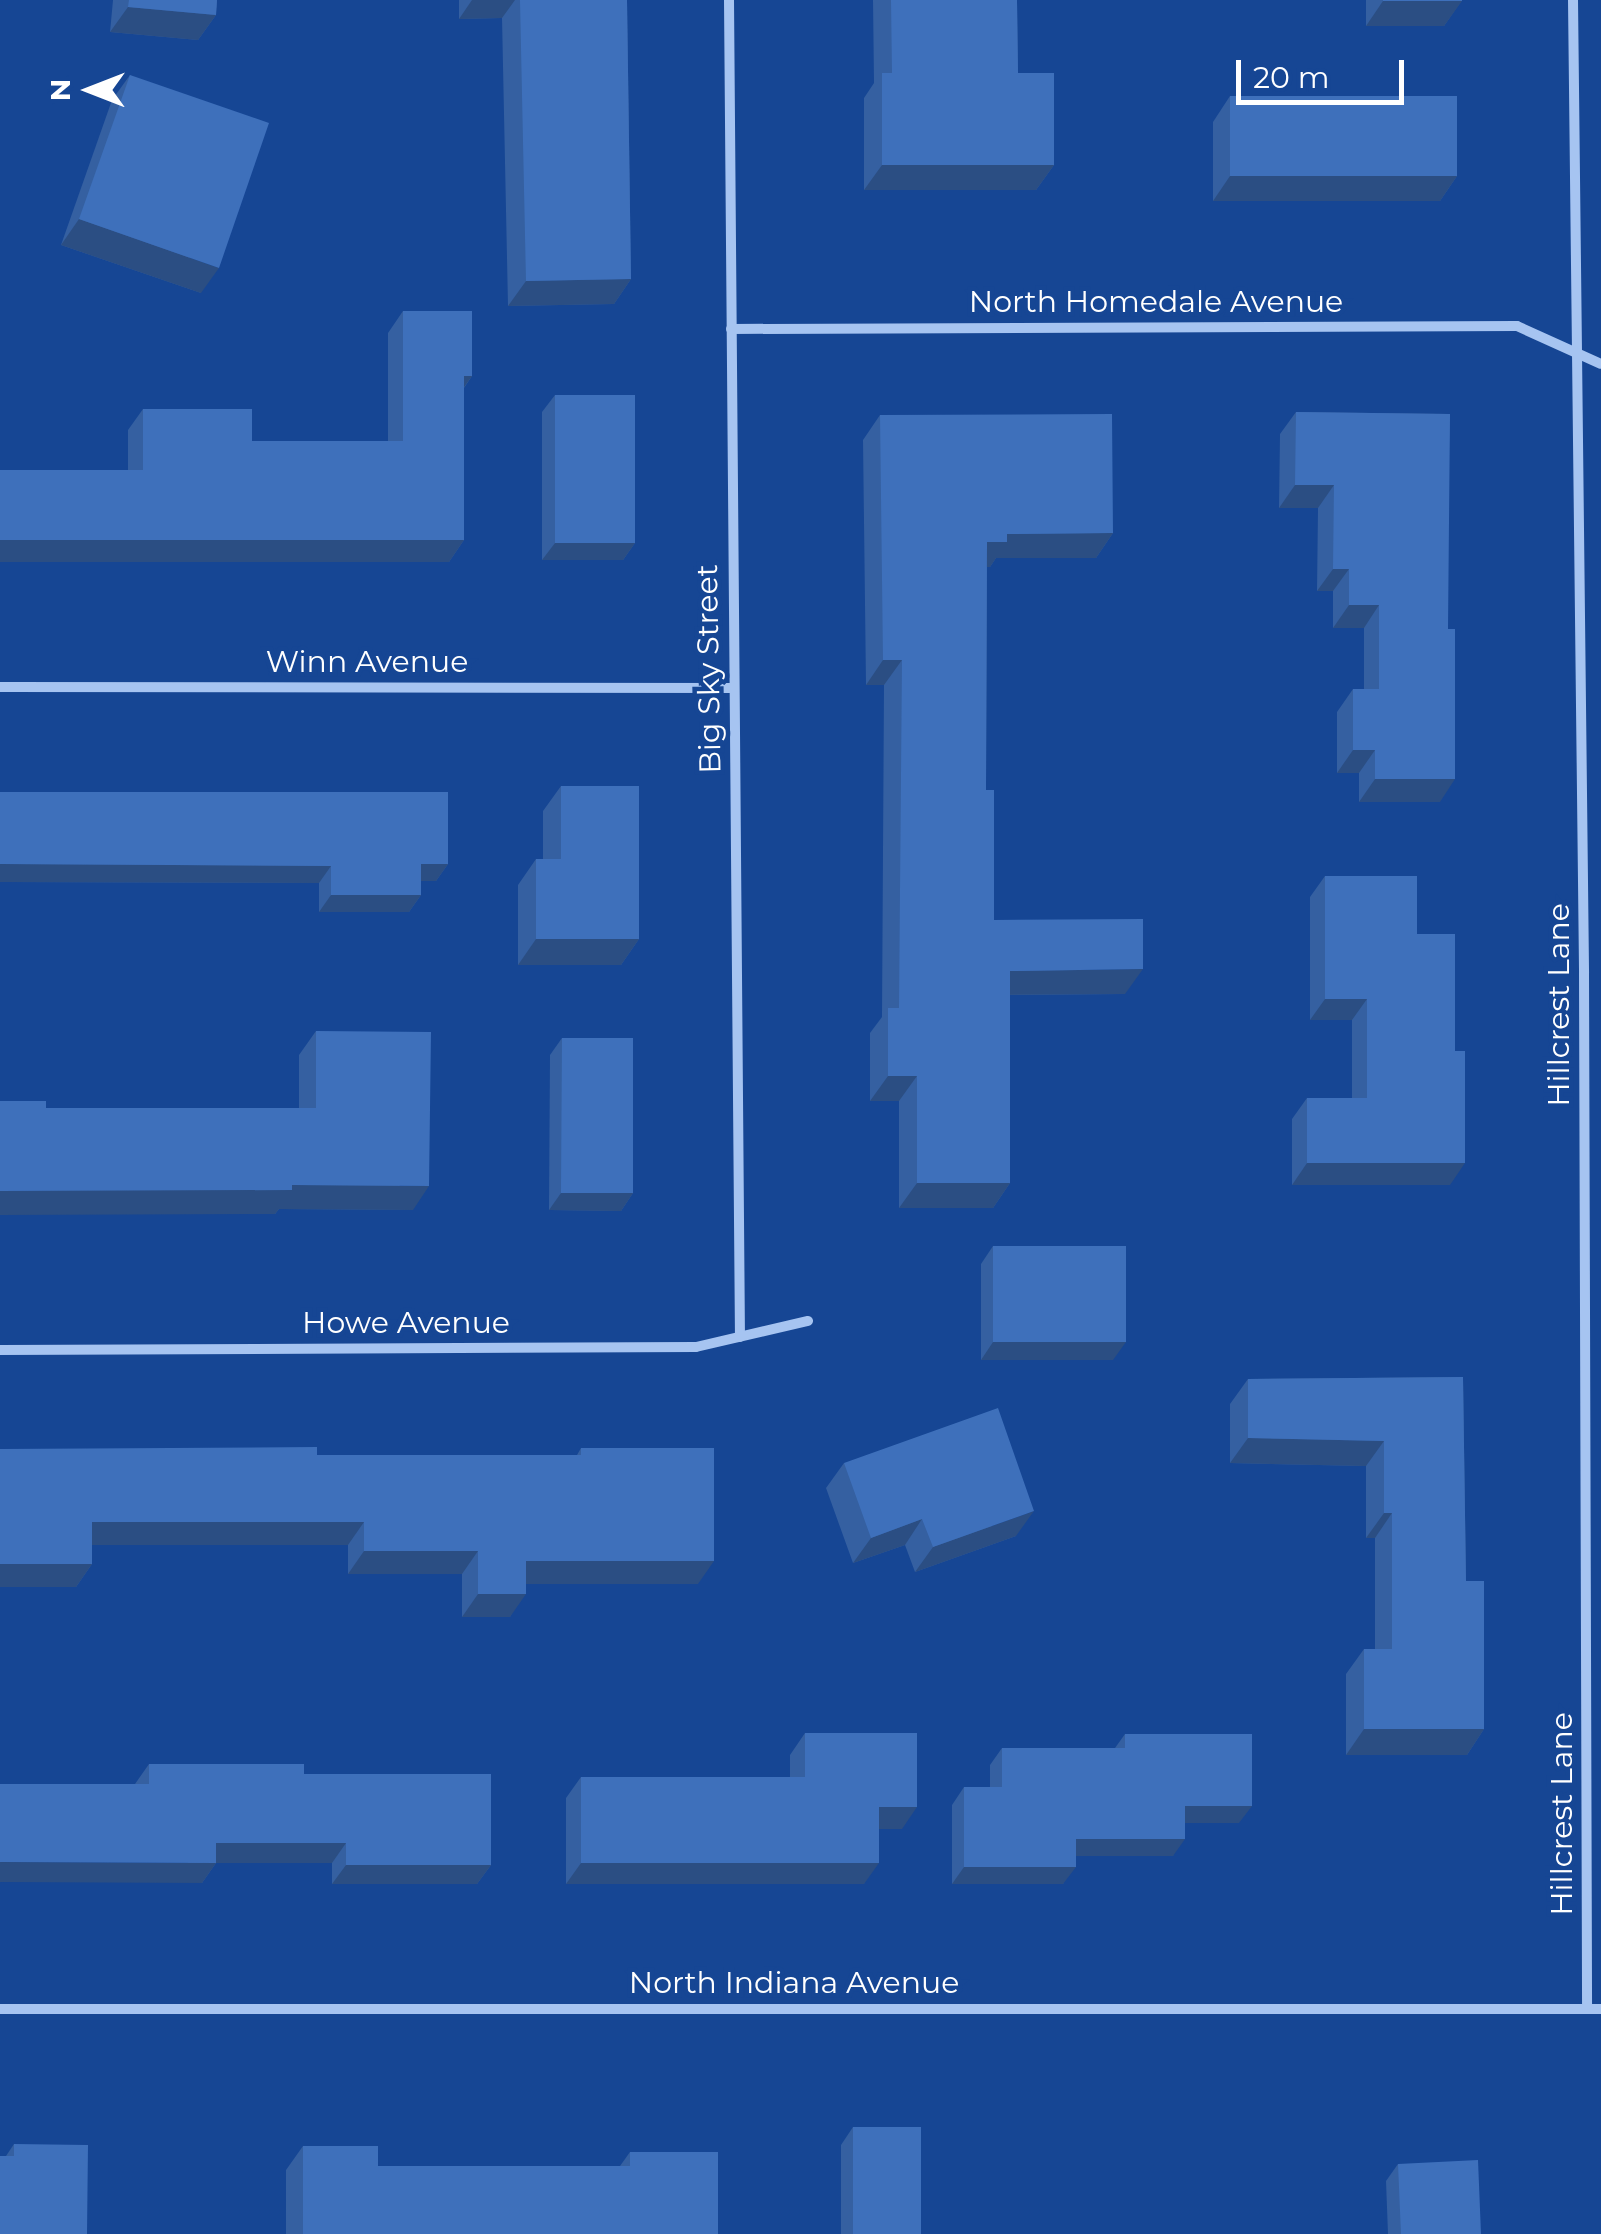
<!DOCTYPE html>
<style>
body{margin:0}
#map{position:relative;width:1601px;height:2234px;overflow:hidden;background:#164694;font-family:Montserrat,sans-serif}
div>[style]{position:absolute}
.minor>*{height:10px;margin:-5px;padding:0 5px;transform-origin:5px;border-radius:5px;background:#a6c4f1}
.wall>*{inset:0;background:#3560a1}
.shaded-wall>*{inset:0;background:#2b4e83}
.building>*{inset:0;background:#3e70bb}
span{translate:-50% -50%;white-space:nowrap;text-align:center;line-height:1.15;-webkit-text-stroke:9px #164694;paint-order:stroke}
.street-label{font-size:30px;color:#fff}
.north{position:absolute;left:40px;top:40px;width:100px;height:100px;-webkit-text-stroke:8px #164694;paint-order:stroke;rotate:270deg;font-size:28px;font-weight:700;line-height:40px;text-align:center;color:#fff}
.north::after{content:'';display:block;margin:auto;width:35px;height:45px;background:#fff;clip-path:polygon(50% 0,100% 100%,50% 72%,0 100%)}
.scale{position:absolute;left:1236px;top:60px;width:168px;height:45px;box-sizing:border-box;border:5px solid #fff;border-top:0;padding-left:12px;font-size:30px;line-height:35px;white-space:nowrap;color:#fff;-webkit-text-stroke:8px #164694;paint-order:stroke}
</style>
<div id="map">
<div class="minor">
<i style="left:729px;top:0;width:1337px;rotate:89.53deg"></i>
<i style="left:1573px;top:0;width:973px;rotate:89.35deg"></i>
<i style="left:1584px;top:973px;width:1036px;rotate:89.83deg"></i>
<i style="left:731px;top:329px;width:786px;rotate:-0.22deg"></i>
<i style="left:1517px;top:326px;width:92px;rotate:24.3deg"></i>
<i style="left:0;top:687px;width:734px;rotate:0.08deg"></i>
<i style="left:0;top:1350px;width:696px;rotate:-0.25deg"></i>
<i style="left:696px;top:1347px;width:115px;rotate:-13.1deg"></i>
<i style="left:0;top:2009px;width:1601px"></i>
</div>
<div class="wall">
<i style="clip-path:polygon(113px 0,217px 0,216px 15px,198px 40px,110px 32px)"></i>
<i style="clip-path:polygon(459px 0,627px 0,631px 279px,614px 304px,508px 306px,502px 18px,459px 19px)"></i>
<i style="clip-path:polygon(873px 0,1017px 0,1018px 73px,1054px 165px,1036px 190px,864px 190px,864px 98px,874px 83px)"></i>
<i style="clip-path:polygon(1366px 0,1462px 0,1444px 26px,1366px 26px)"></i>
<i style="clip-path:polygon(130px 75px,201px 293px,61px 245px,112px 100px)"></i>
<i style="clip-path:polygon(1230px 96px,1457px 176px,1440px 201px,1213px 201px,1213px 122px)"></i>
<i style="clip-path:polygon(403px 311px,472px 376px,464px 388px,464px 540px,449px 562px,0 562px,128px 470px,128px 430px,143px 409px,252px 441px,388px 441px,388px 333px)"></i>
<i style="clip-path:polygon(555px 395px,635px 543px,623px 560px,542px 560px,542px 412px)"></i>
<i style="clip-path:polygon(1296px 412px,1450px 414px,1440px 802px,1359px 802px,1359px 773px,1337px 773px,1337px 712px,1353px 689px,1364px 689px,1364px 628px,1333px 628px,1333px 591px,1317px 591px,1318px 508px,1279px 508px,1280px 434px)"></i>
<i style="clip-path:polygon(880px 415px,1113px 533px,1096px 558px,996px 558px,990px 567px,987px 567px,986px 790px,994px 920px,1125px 994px,1010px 995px,1010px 1183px,993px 1208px,899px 1208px,899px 1101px,870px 1101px,870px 1033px,882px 1017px,884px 685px,866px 685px,863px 440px)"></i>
<i style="clip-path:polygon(561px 786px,639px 939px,621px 965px,518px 965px,518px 885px,536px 859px,543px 859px,543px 811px)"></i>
<i style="clip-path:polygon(0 792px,448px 864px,436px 881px,421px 881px,421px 895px,409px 912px,319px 912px,319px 883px,0 882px)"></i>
<i style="clip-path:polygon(1325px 876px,1417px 934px,1450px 1185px,1292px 1185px,1292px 1119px,1307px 1098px,1352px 1098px,1352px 1020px,1310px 1020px,1310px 897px)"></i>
<i style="clip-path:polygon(316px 1031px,413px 1210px,279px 1209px,275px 1214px,46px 1108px,299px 1108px,299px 1055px)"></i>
<i style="clip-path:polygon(562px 1038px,633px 1193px,621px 1211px,549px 1210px,550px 1055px)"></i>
<i style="clip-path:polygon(993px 1246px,1113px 1360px,981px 1360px,981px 1264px)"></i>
<i style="clip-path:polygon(1463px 1377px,1466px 1581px,1484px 1729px,1467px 1755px,1346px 1755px,1346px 1674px,1364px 1649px,1375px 1649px,1375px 1538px,1366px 1538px,1366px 1466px,1230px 1463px,1230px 1404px,1248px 1379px)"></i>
<i style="clip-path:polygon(581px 1448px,698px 1584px,526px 1584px,510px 1617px,462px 1617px,462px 1574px,348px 1574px,348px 1545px,92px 1545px,92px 1564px,76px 1587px,0 1587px,0 1449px,317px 1455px,577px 1455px)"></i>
<i style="clip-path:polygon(844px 1463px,1016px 1536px,915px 1572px,905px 1545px,853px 1563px,826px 1488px)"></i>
<i style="clip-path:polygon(805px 1733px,902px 1829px,879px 1829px,864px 1884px,566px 1884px,566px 1798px,581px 1777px,790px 1777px,790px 1755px)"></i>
<i style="clip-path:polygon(1125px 1734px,1239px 1823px,1185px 1823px,1173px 1856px,1076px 1856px,1063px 1884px,952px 1884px,952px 1805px,964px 1787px,990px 1787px,990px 1765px,1002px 1748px,1115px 1748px)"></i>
<i style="clip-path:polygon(149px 1764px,304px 1774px,491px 1865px,477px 1884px,332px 1884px,332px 1863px,216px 1863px,202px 1883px,135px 1784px)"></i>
<i style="clip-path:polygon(853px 2127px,921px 2234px,841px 2234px,841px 2145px)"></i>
<i style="clip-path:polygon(14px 2144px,87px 2234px,6px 2156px)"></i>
<i style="clip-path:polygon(303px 2146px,378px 2166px,620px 2166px,630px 2152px,718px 2234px,286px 2234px,286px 2170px)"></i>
<i style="clip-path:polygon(1398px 2164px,1481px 2234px,1388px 2234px,1386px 2181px)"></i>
</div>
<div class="shaded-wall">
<i style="clip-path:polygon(472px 0,515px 0,502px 18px,459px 19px)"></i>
<i style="clip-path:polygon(1383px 1px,1462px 1px,1444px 26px,1366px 26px)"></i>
<i style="clip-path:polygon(128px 7px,216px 15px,198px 40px,110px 32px)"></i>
<i style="clip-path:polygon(882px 165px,1054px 165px,1036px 190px,864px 190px)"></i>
<i style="clip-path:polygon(1230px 176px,1457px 176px,1440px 201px,1213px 201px)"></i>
<i style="clip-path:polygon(79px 219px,219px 268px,201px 293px,61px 245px)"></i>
<i style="clip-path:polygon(631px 279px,614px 304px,508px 306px,526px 281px)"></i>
<i style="clip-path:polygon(464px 376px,472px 376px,457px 397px)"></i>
<i style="clip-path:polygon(1295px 485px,1334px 485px,1318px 508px,1279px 508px)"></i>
<i style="clip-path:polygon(1113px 533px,1096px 558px,996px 558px,990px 567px,970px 567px,987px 542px,1007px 534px)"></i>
<i style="clip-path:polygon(0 540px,464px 540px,449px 562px,0 562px)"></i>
<i style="clip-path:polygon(555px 543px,635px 543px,623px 560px,542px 560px)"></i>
<i style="clip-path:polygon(1333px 569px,1349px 569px,1333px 591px,1317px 591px)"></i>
<i style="clip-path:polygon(1349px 605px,1379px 605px,1364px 628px,1333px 628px)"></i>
<i style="clip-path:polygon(883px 660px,902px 660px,884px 685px,866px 685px)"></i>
<i style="clip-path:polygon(1353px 750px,1375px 750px,1359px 773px,1337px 773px)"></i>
<i style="clip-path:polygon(1375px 779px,1455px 779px,1440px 802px,1359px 802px)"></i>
<i style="clip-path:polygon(0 864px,331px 866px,319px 883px,0 882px)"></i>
<i style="clip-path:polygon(421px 864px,448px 864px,436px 881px,409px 881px)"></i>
<i style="clip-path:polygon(331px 895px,421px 895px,409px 912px,319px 912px)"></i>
<i style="clip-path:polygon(536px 939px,639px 939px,621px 965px,518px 965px)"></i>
<i style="clip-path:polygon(1143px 969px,1125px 994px,993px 995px,1010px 971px)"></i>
<i style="clip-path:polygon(1325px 999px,1367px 999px,1352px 1020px,1310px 1020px)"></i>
<i style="clip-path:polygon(888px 1076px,917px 1076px,899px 1101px,870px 1101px)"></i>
<i style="clip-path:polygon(1307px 1163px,1465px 1163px,1450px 1185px,1292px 1185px)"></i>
<i style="clip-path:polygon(917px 1183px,1010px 1183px,993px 1208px,899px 1208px)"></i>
<i style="clip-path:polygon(292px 1185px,429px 1186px,413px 1210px,279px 1209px,275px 1214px,0 1215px,0 1191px)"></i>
<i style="clip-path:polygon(561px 1193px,633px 1193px,621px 1211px,549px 1210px)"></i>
<i style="clip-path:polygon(993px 1342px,1126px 1342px,1113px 1360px,981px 1360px)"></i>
<i style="clip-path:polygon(1248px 1438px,1384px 1441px,1366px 1466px,1230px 1463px)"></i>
<i style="clip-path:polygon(1034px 1511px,1016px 1536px,915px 1572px,933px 1547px)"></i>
<i style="clip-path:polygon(1384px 1513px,1392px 1513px,1375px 1538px,1366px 1538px)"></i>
<i style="clip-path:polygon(922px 1519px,905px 1545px,853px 1563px,871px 1538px)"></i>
<i style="clip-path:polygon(92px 1522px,364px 1522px,348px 1545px,76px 1545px)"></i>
<i style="clip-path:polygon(364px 1551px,478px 1551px,462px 1574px,348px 1574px)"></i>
<i style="clip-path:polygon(526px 1561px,714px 1561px,698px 1584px,510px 1584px)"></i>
<i style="clip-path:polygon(0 1564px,92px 1564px,76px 1587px,0 1587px)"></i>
<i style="clip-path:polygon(478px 1594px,526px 1594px,510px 1617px,462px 1617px)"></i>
<i style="clip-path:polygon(1364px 1729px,1484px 1729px,1467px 1755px,1346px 1755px)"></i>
<i style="clip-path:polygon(1185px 1806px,1252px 1806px,1239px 1823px,1173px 1823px)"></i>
<i style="clip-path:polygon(879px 1807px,917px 1807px,902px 1829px,864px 1829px)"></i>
<i style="clip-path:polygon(1076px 1839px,1185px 1839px,1173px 1856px,1063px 1856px)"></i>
<i style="clip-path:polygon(216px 1843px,346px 1843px,332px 1863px,202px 1863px)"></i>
<i style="clip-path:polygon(0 1862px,216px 1863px,202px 1883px,0 1882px)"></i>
<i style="clip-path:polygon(581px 1863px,879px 1863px,864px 1884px,566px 1884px)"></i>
<i style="clip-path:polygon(346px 1865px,491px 1865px,477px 1884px,332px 1884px)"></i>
<i style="clip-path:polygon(964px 1867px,1076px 1867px,1063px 1884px,952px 1884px)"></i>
</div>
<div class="building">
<i style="clip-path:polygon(129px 0,217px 0,216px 15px,128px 7px)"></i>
<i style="clip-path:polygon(520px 0,627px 0,631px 279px,526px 281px)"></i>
<i style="clip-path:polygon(891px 0,1017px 0,1018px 73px,1054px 73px,1054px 165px,882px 165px,882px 73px,892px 73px)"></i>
<i style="clip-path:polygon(1383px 0,1462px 0,1462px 1px,1383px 1px)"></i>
<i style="clip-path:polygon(130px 75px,269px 123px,219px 268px,79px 219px)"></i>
<i style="clip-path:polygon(1230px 96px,1457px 96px,1457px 176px,1230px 176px)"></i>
<i style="clip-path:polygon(403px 311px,472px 311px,472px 376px,464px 376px,464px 540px,0 540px,0 470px,143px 470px,143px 409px,252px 409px,252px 441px,403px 441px)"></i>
<i style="clip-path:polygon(555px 395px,635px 395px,635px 543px,555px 543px)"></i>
<i style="clip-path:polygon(1296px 412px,1450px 414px,1448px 629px,1455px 629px,1455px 779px,1375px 779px,1375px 750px,1353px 750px,1353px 689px,1379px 689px,1379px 605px,1349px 605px,1349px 569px,1333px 569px,1334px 485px,1295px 485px)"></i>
<i style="clip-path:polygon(1112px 414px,1113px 533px,1007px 534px,1007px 542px,987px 542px,986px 790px,994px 790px,994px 920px,1143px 919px,1143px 969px,1010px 971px,1010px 1183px,917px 1183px,917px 1076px,888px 1076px,888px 1008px,899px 1008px,902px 660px,883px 660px,880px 415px)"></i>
<i style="clip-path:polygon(561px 786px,639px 786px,639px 939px,536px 939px,536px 859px,561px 859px)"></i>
<i style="clip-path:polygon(0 792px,448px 792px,448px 864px,421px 864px,421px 895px,331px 895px,331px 866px,0 864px)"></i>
<i style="clip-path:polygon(1325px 876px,1417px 876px,1417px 934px,1455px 934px,1455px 1051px,1465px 1051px,1465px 1163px,1307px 1163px,1307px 1098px,1367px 1098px,1367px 999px,1325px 999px)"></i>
<i style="clip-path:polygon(316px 1031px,431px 1032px,429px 1186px,292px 1185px,292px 1190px,0 1191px,0 1101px,46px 1101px,46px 1108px,316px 1108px)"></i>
<i style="clip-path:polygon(562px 1038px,633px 1038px,633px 1193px,561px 1193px)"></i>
<i style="clip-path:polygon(993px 1246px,1126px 1246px,1126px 1342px,993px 1342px)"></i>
<i style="clip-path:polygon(1463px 1377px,1466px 1581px,1484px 1581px,1484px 1729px,1364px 1729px,1364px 1649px,1392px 1649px,1392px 1513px,1384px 1513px,1384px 1441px,1248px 1438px,1248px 1379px)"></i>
<i style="clip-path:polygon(998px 1408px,1034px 1511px,933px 1547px,922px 1519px,871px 1538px,844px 1463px)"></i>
<i style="clip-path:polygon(317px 1447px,317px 1455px,581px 1455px,581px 1448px,714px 1448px,714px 1561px,526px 1561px,526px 1594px,478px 1594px,478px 1551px,364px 1551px,364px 1522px,92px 1522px,92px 1564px,0 1564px,0 1449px)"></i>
<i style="clip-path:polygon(805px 1733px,917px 1733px,917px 1807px,879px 1807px,879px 1863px,581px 1863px,581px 1777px,805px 1777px)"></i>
<i style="clip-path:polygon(1125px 1734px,1252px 1734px,1252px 1806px,1185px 1806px,1185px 1839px,1076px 1839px,1076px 1867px,964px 1867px,964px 1787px,1002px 1787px,1002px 1748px,1125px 1748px)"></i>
<i style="clip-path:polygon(149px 1764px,304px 1764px,304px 1774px,491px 1774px,491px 1865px,346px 1865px,346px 1843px,216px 1843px,216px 1863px,0 1862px,0 1784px,149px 1784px)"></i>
<i style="clip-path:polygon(853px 2127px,921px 2127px,921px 2234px,853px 2234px)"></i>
<i style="clip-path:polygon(14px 2144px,88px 2145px,87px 2234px,0 2234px,0 2156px,14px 2156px)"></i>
<i style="clip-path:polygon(303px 2146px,378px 2146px,378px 2166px,630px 2166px,630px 2152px,718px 2152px,718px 2234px,303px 2234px)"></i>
<i style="clip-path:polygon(1478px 2160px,1481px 2234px,1401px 2234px,1398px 2164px)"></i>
</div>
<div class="street-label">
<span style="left:1156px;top:302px">North Homedale Avenue</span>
<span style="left:367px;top:662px">Winn Avenue</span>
<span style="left:709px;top:669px;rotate:-91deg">Big Sky Street</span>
<span style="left:1559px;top:1005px;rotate:-90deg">Hillcrest Lane</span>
<span style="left:406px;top:1323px">Howe Avenue</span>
<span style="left:1562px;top:1814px;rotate:-90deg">Hillcrest Lane</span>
<span style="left:794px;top:1983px">North Indiana Avenue</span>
</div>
<div class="north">N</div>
<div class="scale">20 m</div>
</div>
